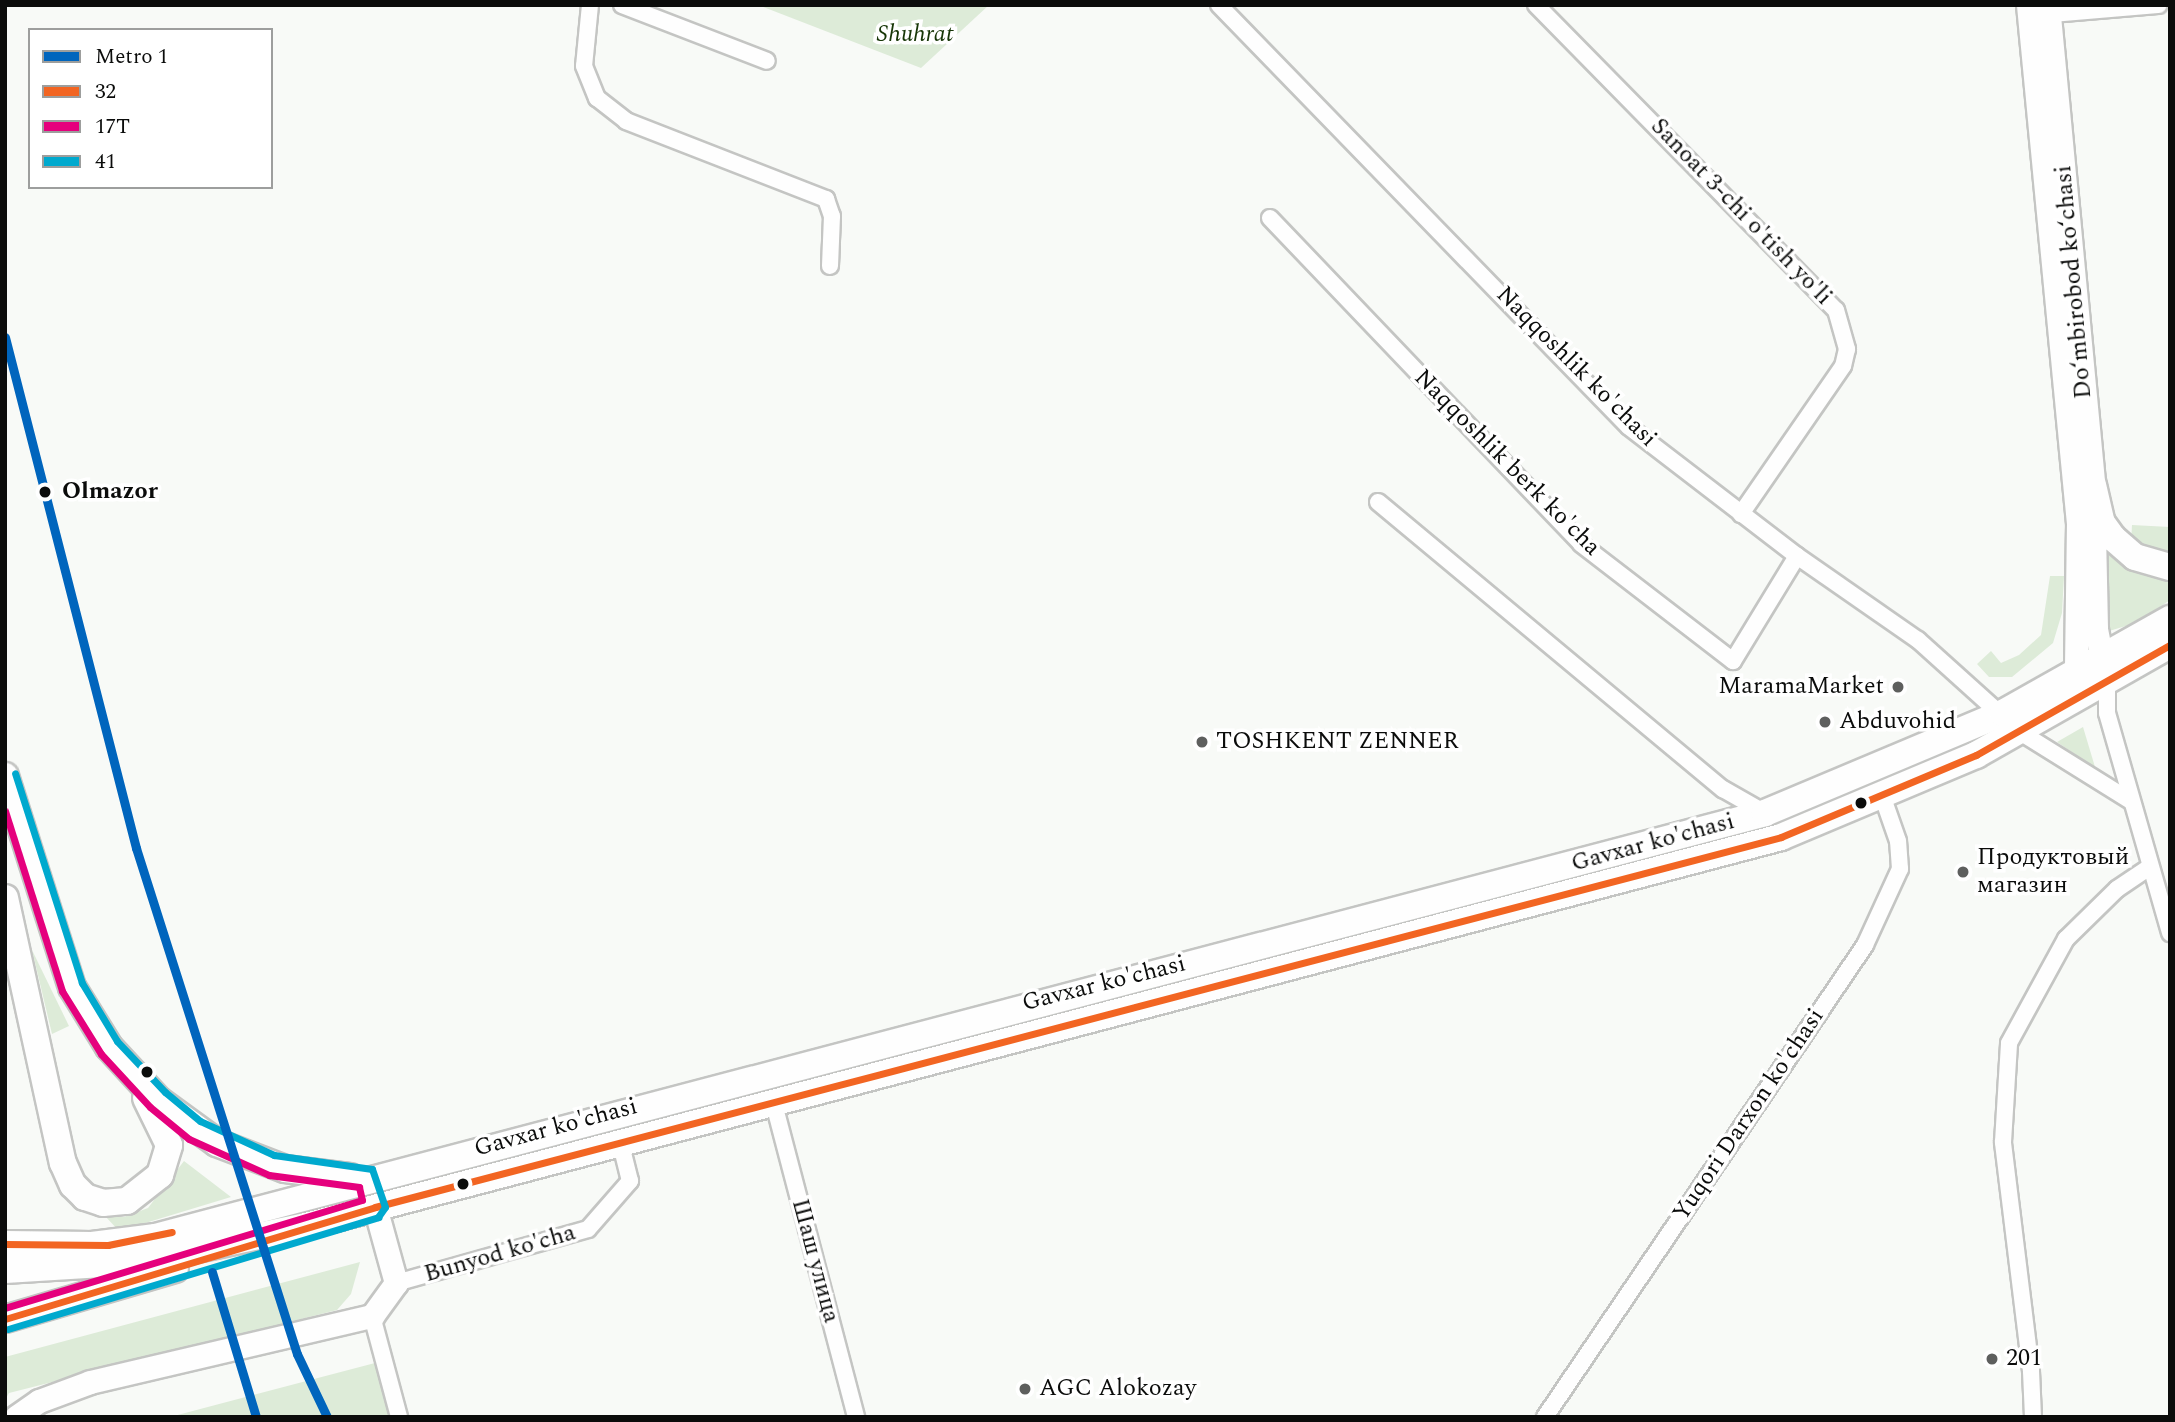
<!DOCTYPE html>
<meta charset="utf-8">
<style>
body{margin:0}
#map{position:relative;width:2175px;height:1422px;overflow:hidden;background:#f8faf7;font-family:Spectral,serif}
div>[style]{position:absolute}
.green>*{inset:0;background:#ddebd8}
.roads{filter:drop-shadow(2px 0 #c4c5c3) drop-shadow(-2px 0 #c4c5c3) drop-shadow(0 2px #c4c5c3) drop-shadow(0 -2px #c4c5c3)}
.street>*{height:16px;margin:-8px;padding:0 8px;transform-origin:8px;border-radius:8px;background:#fefefe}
.secondary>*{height:23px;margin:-11.5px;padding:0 11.5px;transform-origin:11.5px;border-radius:11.5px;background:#fefefe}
.primary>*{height:26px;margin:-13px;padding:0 13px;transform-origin:13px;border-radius:13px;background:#fefefe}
.bus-1>*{height:7px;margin:-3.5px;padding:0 3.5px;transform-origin:3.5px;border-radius:3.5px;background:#f26522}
.bus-2>*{height:7px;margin:-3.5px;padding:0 3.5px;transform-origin:3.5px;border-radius:3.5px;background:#e5007d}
.bus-3>*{height:7px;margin:-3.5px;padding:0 3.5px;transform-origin:3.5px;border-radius:3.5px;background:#00a9ce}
.metro-1>*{height:9px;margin:-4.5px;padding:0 4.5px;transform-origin:4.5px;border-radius:4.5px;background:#0065bd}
.dots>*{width:19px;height:19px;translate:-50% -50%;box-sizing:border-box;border:4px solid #fff;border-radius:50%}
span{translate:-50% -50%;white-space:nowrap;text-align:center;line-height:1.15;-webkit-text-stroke:7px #fff;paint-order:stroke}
.park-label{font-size:24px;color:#173607;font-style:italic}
.street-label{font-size:24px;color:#0b0c0b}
.stop-label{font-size:24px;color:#0b0c0b;font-weight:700}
.left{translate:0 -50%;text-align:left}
.poi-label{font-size:24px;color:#0b0c0b}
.right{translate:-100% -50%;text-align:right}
.frame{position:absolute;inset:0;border:7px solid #0b0c0b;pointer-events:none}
.legend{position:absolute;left:28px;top:28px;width:245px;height:161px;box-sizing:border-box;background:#fff;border:2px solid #9d9e9d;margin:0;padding:9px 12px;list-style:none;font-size:21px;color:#0b0c0b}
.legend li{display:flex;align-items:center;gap:14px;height:35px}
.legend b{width:35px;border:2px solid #9d9e9d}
</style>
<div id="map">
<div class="green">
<i style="clip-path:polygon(758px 5px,989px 5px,921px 68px)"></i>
<i style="clip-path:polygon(2132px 525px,2170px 527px,2170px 557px,2131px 544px)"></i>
<i style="clip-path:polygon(2107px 551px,2125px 563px,2170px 575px,2170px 600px,2136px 623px,2109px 631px,2103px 552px)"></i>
<i style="clip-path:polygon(2050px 576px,2064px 576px,2062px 613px,2053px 643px,2012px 677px,1989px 677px,1977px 664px,1991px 651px,2001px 663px,2019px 655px,2041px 635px)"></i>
<i style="clip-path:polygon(2083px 727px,2095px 767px,2095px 768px,2057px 742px)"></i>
<i style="clip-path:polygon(32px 950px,69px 1026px,52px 1034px)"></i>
<i style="clip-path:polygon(184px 1161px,231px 1197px,119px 1231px,105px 1216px,124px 1217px,148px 1208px)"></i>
<i style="clip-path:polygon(360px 1262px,351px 1294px,337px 1310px,9px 1393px,5px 1400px,5px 1357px)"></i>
<i style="clip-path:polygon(375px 1363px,389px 1417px,170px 1417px)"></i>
</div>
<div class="roads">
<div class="street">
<i style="left:590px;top:5px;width:61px;rotate:95.6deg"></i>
<i style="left:584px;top:66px;width:35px;rotate:68deg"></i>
<i style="left:597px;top:98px;width:37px;rotate:38deg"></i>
<i style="left:626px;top:121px;width:215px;rotate:21.3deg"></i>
<i style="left:826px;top:199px;width:18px;rotate:71deg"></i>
<i style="left:832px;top:216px;width:50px;rotate:92.3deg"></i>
<i style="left:622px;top:5px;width:155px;rotate:21.1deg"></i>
<i style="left:1219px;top:5px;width:588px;rotate:45.83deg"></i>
<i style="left:1629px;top:427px;width:212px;rotate:37.5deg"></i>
<i style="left:1797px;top:556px;width:147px;rotate:34.8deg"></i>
<i style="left:1918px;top:640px;width:137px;rotate:42deg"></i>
<i style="left:2020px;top:732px;width:131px;rotate:31.9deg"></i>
<i style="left:1536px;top:5px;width:428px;rotate:45.5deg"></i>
<i style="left:1836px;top:310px;width:41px;rotate:74.2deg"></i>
<i style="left:1847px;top:349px;width:17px;rotate:103deg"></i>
<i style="left:1843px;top:366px;width:180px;rotate:124.6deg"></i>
<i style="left:2039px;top:15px;width:120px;rotate:-4.8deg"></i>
<i style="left:1270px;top:218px;width:451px;rotate:46.3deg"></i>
<i style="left:1581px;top:544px;width:192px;rotate:37.6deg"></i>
<i style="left:1733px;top:661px;width:123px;rotate:-58.6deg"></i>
<i style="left:1378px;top:502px;width:449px;rotate:39.8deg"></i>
<i style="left:1723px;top:789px;width:48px;rotate:29.7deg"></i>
<i style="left:2107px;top:684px;width:29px;rotate:90deg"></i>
<i style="left:2107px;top:713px;width:229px;rotate:74deg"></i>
<i style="left:774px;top:1104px;width:324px;rotate:75.3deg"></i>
<i style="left:396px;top:1283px;width:199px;rotate:-15.7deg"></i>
<i style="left:588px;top:1229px;width:64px;rotate:-48.8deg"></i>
<i style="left:630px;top:1181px;width:38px;rotate:-104deg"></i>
<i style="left:372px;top:1316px;width:105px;rotate:75deg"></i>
<i style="left:1545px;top:1417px;width:570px;rotate:-55.86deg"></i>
<i style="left:1865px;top:945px;width:84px;rotate:-65.3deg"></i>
<i style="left:1900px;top:869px;width:28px;rotate:-94deg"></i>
<i style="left:1898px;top:841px;width:46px;rotate:-109.2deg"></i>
<i style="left:2033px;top:1417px;width:46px;rotate:-92.5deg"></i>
<i style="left:2031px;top:1371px;width:231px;rotate:-97deg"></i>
<i style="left:2003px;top:1142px;width:99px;rotate:-86.5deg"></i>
<i style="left:2009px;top:1043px;width:119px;rotate:-61.3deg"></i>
<i style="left:2066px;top:939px;width:71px;rotate:-44.4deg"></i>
<i style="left:2117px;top:889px;width:40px;rotate:-34deg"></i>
</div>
<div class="secondary">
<i style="left:2028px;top:5px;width:520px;rotate:84.49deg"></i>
<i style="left:2078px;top:523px;width:151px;rotate:90.8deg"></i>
<i style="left:2076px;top:674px;width:11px;rotate:63deg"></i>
<i style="left:2048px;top:5px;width:482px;rotate:84.6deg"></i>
<i style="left:2093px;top:485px;width:144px;rotate:88.8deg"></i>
<i style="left:2096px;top:629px;width:47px;rotate:78.9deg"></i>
<i style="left:16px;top:1417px;width:28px;rotate:-35deg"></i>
<i style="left:39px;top:1401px;width:54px;rotate:-20.4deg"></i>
<i style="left:90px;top:1382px;width:290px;rotate:-13.2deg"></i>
<i style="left:372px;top:1316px;width:41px;rotate:-54deg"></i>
<i style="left:396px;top:1283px;width:79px;rotate:-105.4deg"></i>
</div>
<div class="primary">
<i style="left:2093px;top:485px;width:39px;rotate:77deg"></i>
<i style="left:2102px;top:523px;width:19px;rotate:54deg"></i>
<i style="left:2113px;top:538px;width:29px;rotate:41deg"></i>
<i style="left:2135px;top:557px;width:36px;rotate:16deg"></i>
<i style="left:5px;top:776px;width:221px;rotate:72.4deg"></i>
<i style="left:72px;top:987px;width:70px;rotate:58.3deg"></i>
<i style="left:109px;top:1047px;width:72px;rotate:47.2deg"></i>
<i style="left:158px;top:1100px;width:73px;rotate:36.1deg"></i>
<i style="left:217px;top:1143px;width:73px;rotate:20.9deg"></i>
<i style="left:285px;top:1169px;width:65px;rotate:7deg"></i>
<i style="left:5px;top:898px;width:271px;rotate:77.7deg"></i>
<i style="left:63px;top:1163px;width:24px;rotate:66deg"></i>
<i style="left:73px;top:1185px;width:17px;rotate:45deg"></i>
<i style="left:85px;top:1197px;width:19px;rotate:18deg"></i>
<i style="left:103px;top:1203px;width:24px;rotate:-5deg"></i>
<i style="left:127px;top:1201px;width:42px;rotate:-38.2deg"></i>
<i style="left:160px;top:1175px;width:31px;rotate:-73deg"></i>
<i style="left:169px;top:1145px;width:52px;rotate:-116.1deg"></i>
<i style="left:5px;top:1244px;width:87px;rotate:0.7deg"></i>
<i style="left:92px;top:1245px;width:64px;rotate:-7.2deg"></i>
<i style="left:155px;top:1237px;width:1665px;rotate:-14.75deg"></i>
<i style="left:1765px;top:813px;width:258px;rotate:-22.8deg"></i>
<i style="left:2003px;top:713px;width:192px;rotate:-29.4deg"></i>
<i style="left:5px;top:1270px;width:130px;rotate:-3.5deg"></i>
<i style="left:135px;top:1262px;width:175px;rotate:-11.9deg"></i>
<i style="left:306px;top:1226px;width:1525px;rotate:-14.77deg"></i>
<i style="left:1781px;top:837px;width:212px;rotate:-22.8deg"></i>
<i style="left:1976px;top:755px;width:223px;rotate:-29.6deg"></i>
<i style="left:5px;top:1319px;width:177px;rotate:-16.4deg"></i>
</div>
</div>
<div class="bus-1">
<i style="left:5px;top:1244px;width:103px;rotate:0.6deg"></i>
<i style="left:108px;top:1245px;width:65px;rotate:-11.5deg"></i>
<i style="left:5px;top:1319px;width:387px;rotate:-16.8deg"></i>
<i style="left:375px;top:1207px;width:1454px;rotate:-14.74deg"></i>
<i style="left:1781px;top:837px;width:212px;rotate:-22.8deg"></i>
<i style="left:1976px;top:755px;width:223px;rotate:-29.6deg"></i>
</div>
<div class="bus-2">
<i style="left:5px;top:811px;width:189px;rotate:72.4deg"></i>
<i style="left:62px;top:991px;width:74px;rotate:58.2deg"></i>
<i style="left:101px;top:1054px;width:72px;rotate:47.2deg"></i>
<i style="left:150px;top:1107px;width:50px;rotate:39.4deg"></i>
<i style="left:189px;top:1139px;width:88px;rotate:24.2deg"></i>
<i style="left:269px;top:1175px;width:91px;rotate:7.6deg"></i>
<i style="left:359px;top:1187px;width:13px;rotate:77deg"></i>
<i style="left:362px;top:1200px;width:373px;rotate:163.2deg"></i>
</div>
<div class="bus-3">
<i style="left:8px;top:1329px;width:387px;rotate:-16.8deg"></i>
<i style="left:378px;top:1217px;width:12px;rotate:-55deg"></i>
<i style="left:385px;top:1207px;width:40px;rotate:-108.9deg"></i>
<i style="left:372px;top:1169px;width:99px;rotate:-171.9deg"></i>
<i style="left:274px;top:1155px;width:81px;rotate:-155.3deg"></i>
<i style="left:200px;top:1121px;width:45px;rotate:-140.4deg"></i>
<i style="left:165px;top:1092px;width:70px;rotate:-133.3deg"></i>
<i style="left:117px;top:1041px;width:68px;rotate:-121.1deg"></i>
<i style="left:82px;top:983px;width:220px;rotate:-107.7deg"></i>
</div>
<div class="metro-1">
<i style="left:5px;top:337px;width:528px;rotate:75.62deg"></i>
<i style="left:136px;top:848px;width:531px;rotate:72.35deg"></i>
<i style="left:297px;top:1354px;width:70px;rotate:64.5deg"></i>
<i style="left:212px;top:1272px;width:152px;rotate:73.1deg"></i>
</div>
<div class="dots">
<i style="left:45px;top:492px;background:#0b0c0b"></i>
<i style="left:1898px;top:687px;background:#5e5f5e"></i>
<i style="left:1825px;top:722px;background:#5e5f5e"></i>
<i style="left:1202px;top:742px;background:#5e5f5e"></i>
<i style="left:1861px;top:803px;background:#0b0c0b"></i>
<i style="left:1963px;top:872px;background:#5e5f5e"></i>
<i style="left:147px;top:1072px;background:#0b0c0b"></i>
<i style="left:463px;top:1184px;background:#0b0c0b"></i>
<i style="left:1992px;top:1359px;background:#5e5f5e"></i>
<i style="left:1025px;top:1389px;background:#5e5f5e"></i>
</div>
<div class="park-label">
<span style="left:915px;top:35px">Shuhrat</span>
</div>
<div class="street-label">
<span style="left:1741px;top:212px;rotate:46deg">Sanoat 3-chi o'tish yo'li</span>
<span style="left:2074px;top:282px;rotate:-95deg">Doʻmbirobod koʻchasi</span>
<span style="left:1576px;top:367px;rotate:45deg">Naqqoshlik ko'chasi</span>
<span style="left:1507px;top:463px;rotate:45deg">Naqqoshlik berk ko'cha</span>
<span style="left:1653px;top:843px;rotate:-15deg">Gavxar ko'chasi</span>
<span style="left:1104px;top:984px;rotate:-14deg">Gavxar ko'chasi</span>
<span style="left:1749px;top:1115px;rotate:-56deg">Yuqori Darxon ko'chasi</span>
<span style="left:556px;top:1128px;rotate:-15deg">Gavxar ko'chasi</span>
<span style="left:500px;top:1254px;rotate:-16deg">Bunyod ko'cha</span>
<span style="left:815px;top:1261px;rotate:75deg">Шаш улица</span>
</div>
<div class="stop-label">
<span class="left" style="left:62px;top:492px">Olmazor</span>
</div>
<div class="poi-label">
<span class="right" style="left:1884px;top:687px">MaramaMarket</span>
<span class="left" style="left:1839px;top:722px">Abduvohid</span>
<span class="left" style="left:1216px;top:742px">TOSHKENT ZENNER</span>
<span class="left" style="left:1977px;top:872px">Продуктовый<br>магазин</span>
<span class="left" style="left:2006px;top:1359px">201</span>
<span class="left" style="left:1039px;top:1389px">AGC Alokozay</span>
</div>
<div class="frame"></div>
<ul class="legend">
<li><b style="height:9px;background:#0065bd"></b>Metro 1</li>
<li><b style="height:9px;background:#f26522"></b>32</li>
<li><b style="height:9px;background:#e5007d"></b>17T</li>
<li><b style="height:9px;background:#00a9ce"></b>41</li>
</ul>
</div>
